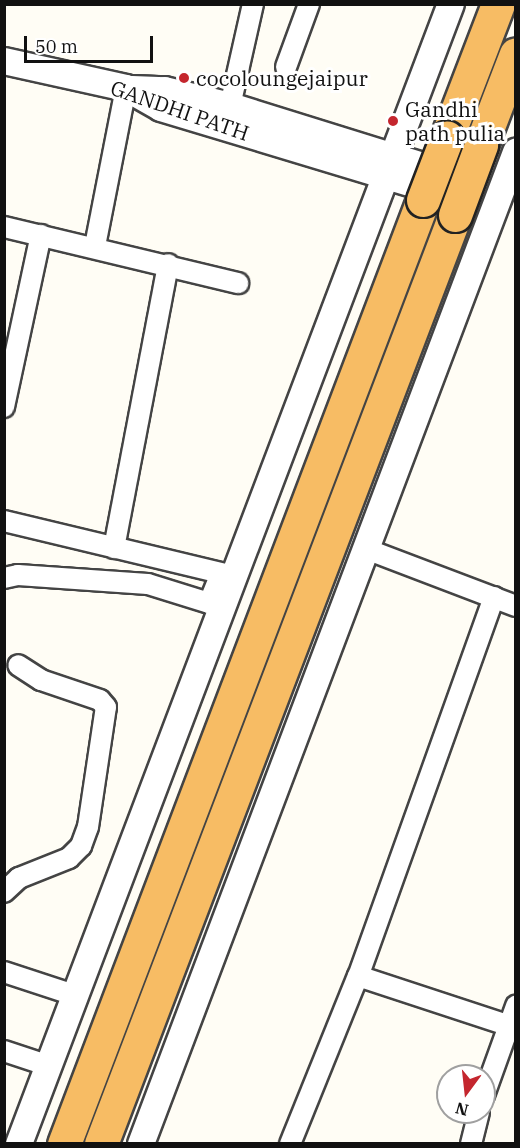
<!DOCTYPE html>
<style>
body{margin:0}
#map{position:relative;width:520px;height:1148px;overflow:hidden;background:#fffdf5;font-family:"IBM Plex Serif",serif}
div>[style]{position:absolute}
.roads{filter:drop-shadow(2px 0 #444) drop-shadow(-2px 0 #444) drop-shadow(0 2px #444) drop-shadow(0 -2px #444)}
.minor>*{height:20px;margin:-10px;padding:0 10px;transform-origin:10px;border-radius:10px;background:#fff}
.tertiary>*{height:26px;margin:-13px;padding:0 13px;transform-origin:13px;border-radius:13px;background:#fff}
.trunk>*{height:33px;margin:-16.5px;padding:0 16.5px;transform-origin:16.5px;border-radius:16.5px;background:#f7bc64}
.bridges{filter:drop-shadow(2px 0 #222) drop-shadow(-2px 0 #222) drop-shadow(0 2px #222) drop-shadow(0 -2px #222)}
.trunk-bridge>*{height:33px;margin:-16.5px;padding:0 16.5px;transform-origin:16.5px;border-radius:16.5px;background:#f7bc64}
.dots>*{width:16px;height:16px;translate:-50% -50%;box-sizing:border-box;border:3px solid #fff;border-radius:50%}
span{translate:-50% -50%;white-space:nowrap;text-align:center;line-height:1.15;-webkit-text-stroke:6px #fff;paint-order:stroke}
.poi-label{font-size:21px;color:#111}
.left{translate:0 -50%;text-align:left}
.street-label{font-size:21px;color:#111}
.frame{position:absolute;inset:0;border:6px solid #111;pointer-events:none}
.north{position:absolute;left:436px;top:1064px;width:60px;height:60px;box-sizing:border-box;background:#fff;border:2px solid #a0a0a0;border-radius:50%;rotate:195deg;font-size:16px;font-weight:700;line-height:24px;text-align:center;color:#111}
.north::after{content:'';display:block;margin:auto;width:21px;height:27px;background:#c4262e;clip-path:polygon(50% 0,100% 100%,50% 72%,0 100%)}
.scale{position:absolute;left:24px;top:36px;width:129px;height:27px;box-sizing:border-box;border:3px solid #111;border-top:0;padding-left:8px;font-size:18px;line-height:21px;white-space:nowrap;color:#111;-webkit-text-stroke:4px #fff;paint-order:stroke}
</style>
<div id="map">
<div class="roads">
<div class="minor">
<i style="left:286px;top:67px;width:67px;rotate:-69.9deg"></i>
<i style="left:230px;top:106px;width:105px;rotate:-77.3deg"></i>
<i style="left:4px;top:227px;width:241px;rotate:13.5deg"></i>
<i style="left:95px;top:246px;width:161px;rotate:-78.9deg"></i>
<i style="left:4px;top:407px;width:176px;rotate:-77.9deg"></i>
<i style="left:4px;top:521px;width:236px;rotate:13.5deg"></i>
<i style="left:114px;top:548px;width:289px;rotate:-79.2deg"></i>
<i style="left:366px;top:549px;width:160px;rotate:20.8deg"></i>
<i style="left:4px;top:578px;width:14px;rotate:-12deg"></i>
<i style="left:18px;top:575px;width:130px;rotate:4deg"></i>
<i style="left:148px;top:584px;width:64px;rotate:17.3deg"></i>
<i style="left:209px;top:603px;width:31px;rotate:-68deg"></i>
<i style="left:494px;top:597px;width:403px;rotate:109.7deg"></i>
<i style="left:358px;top:976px;width:157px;rotate:18.2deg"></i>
<i style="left:4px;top:892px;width:21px;rotate:-43deg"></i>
<i style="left:19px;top:878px;width:54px;rotate:-21.8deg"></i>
<i style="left:69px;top:858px;width:17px;rotate:-45deg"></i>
<i style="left:81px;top:846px;width:20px;rotate:-70deg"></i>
<i style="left:88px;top:827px;width:121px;rotate:-81.5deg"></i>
<i style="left:106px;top:707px;width:9px;rotate:-131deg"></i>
<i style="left:100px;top:700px;width:62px;rotate:-161.3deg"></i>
<i style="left:41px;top:680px;width:27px;rotate:-147deg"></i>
<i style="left:4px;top:972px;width:77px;rotate:18.2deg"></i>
<i style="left:4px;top:1051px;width:47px;rotate:18.4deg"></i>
<i style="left:484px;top:1095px;width:95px;rotate:-70.2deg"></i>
<i style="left:290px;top:1144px;width:181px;rotate:-68deg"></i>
<i style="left:471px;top:1144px;width:33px;rotate:-76deg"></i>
</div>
<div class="tertiary">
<i style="left:4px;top:61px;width:125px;rotate:12.5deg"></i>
<i style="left:126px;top:88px;width:40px;rotate:29.7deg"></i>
<i style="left:161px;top:108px;width:297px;rotate:16.8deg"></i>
<i style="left:132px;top:89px;width:33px;rotate:2deg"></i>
<i style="left:165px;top:90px;width:67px;rotate:13.8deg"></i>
<i style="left:230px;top:106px;width:232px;rotate:17.3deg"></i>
<i style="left:19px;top:1144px;width:1219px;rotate:-69.25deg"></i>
<i style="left:141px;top:1144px;width:1061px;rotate:-69.29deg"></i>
</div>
<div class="trunk">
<i style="left:447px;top:137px;width:142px;rotate:-69deg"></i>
<i style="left:481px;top:145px;width:97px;rotate:-69deg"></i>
<i style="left:64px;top:1144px;width:1010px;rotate:-69.18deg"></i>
<i style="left:101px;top:1144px;width:994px;rotate:-69.14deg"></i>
</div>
</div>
<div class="bridges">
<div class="trunk-bridge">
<i style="left:423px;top:200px;width:67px;rotate:-69.1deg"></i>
<i style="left:455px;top:215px;width:75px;rotate:-69.6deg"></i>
</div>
</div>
<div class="dots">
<i style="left:184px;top:78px;background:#c4262e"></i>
<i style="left:393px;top:121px;background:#c4262e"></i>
</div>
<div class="poi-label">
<span class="left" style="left:196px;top:78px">cocoloungejaipur</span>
<span class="left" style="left:405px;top:121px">Gandhi<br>path pulia</span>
</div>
<div class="street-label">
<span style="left:180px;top:110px;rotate:19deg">GANDHI PATH</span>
</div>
<div class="frame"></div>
<div class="north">N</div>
<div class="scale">50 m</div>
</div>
